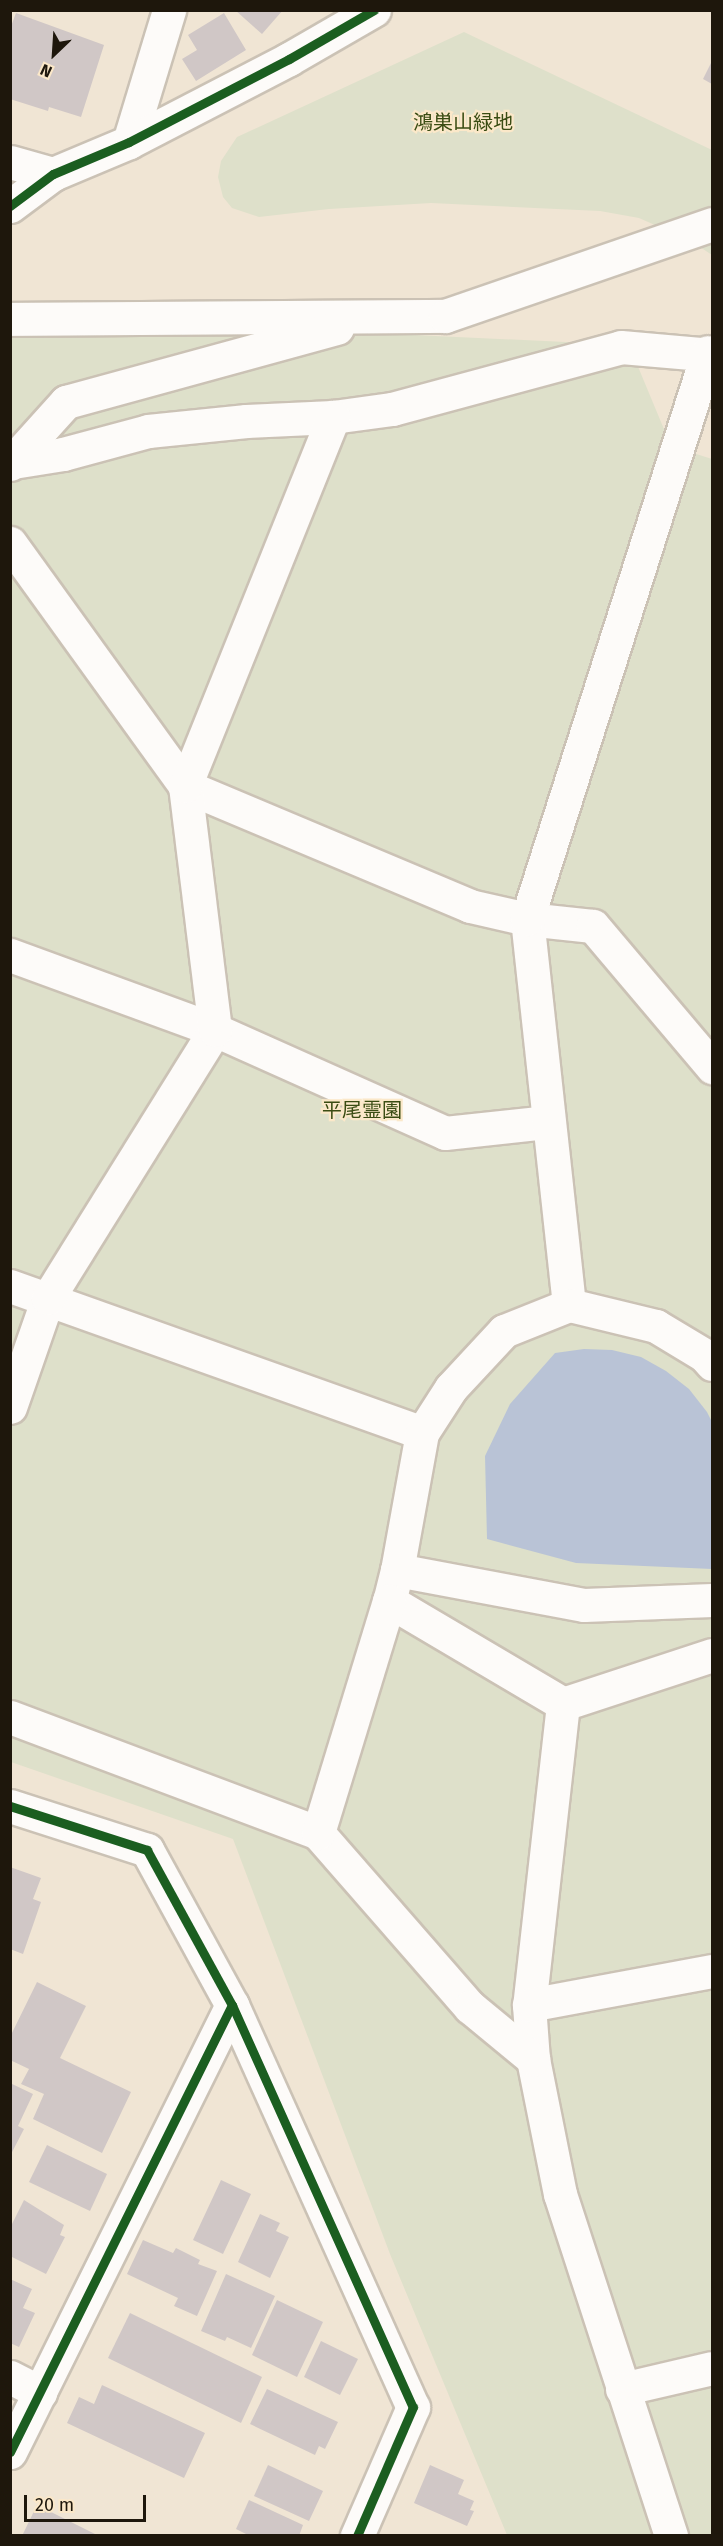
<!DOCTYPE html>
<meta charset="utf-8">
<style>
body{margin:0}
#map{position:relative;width:723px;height:2546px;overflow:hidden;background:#f0e5d4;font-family:"Fira Sans","Noto Sans JP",sans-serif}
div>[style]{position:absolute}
.green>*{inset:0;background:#dee0ca}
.water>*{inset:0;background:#b9c3d6}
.building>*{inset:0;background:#d0c7c6}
.roads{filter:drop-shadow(2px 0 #cbc2b5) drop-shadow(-2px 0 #cbc2b5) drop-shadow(0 2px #cbc2b5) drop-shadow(0 -2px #cbc2b5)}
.minor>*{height:33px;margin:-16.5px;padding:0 16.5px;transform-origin:16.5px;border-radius:16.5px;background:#fdfbf9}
.cycleway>*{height:9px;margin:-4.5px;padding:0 4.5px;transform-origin:4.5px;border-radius:4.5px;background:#1b5e20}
span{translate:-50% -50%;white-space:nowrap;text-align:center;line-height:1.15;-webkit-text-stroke:4.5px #fbe8c9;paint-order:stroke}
.park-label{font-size:20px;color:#3a4c13}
.frame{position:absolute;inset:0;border:12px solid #1e170c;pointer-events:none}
.north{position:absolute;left:24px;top:24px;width:60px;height:60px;-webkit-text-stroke:4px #fbe8c9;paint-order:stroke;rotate:205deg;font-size:16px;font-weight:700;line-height:24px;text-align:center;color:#1e170c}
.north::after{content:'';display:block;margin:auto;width:21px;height:27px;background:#1e170c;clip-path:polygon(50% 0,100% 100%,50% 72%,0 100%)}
.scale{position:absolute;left:24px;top:2495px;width:122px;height:27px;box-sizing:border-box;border:3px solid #1e170c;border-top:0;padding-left:8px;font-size:18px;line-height:21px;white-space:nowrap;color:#1e170c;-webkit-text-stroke:4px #fbe8c9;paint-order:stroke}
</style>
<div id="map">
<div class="green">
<i style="clip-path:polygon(464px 32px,712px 150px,712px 255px,691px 241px,639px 218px,600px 211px,431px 203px,329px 209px,259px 217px,232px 208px,223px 197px,218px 177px,221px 161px,237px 137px)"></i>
<i style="clip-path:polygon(11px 316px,629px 345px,671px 446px,712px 459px,712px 2535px,507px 2535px,390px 2254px,233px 1839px,11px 1762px)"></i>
</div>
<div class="water">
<i style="clip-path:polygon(584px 1349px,612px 1350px,641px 1357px,666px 1371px,689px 1389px,707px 1412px,712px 1422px,712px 1569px,576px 1563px,487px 1539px,485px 1456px,510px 1404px,555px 1353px)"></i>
</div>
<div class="building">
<i style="clip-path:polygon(235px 10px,283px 10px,262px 34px)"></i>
<i style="clip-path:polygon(16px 13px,104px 45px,81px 117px,49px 107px,48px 111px,10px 99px,10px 29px)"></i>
<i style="clip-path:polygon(224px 13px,246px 50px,196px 81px,182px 59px,197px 50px,188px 35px)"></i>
<i style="clip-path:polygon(712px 61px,712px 84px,703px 79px)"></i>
<i style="clip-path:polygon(10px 1867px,41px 1878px,33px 1899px,41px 1902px,23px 1954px,10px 1949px)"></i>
<i style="clip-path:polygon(37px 1982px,86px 2006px,60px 2058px,131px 2092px,102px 2153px,33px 2119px,44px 2094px,21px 2084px,29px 2069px,10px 2060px,10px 2037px)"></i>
<i style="clip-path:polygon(10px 2083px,33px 2094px,18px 2126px,24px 2129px,10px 2156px)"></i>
<i style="clip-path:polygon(47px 2145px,107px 2174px,90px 2211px,29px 2182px)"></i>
<i style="clip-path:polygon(221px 2180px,251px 2194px,223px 2254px,193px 2240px)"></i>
<i style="clip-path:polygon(24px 2200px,64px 2225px,60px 2235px,65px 2237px,46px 2274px,10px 2256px,10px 2228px)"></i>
<i style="clip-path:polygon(260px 2214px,280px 2223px,276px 2231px,289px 2237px,270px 2278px,238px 2262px)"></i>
<i style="clip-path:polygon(143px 2240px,173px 2253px,176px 2248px,200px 2260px,198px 2264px,217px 2271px,197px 2316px,174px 2306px,178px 2298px,127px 2274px)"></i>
<i style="clip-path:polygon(226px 2274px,275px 2296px,251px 2348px,227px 2337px,225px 2341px,201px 2331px)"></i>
<i style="clip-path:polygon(10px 2279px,32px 2289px,23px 2308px,35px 2313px,19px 2347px,10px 2343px)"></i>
<i style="clip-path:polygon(277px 2300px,323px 2322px,297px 2377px,252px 2355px)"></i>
<i style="clip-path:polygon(130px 2313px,262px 2377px,241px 2423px,108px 2358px)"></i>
<i style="clip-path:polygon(321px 2341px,358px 2359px,340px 2395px,304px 2377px)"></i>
<i style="clip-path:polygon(102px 2385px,205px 2433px,184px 2478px,67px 2423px,79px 2397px,94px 2404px)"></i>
<i style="clip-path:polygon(267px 2389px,338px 2422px,325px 2449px,319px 2446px,315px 2455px,250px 2424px)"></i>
<i style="clip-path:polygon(268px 2465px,323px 2491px,309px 2521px,254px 2496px)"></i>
<i style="clip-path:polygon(430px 2465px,464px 2480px,458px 2494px,474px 2501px,470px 2510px,474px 2511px,467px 2526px,414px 2503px)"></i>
<i style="clip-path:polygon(249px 2500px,303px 2525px,299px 2536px,250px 2536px,236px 2529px)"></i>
<i style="clip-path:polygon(37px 2505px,99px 2536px,22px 2536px)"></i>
</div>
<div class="roads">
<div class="minor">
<i style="left:129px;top:142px;width:138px;rotate:-73.1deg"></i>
<i style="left:10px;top:162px;width:45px;rotate:15.6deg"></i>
<i style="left:10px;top:206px;width:54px;rotate:-36.7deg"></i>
<i style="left:53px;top:174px;width:82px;rotate:-22.8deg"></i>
<i style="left:129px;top:142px;width:180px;rotate:-27.4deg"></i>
<i style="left:289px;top:59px;width:98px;rotate:-30deg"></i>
<i style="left:10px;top:319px;width:435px;rotate:-0.4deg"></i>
<i style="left:445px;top:316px;width:282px;rotate:-19deg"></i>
<i style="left:13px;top:462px;width:51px;rotate:-9.1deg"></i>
<i style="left:63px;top:454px;width:88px;rotate:-15.1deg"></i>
<i style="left:148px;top:431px;width:99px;rotate:-5.8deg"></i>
<i style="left:246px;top:421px;width:87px;rotate:-2.6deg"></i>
<i style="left:333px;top:417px;width:60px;rotate:-7.7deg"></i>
<i style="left:392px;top:409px;width:237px;rotate:-15.1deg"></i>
<i style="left:621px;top:347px;width:91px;rotate:5deg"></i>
<i style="left:10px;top:464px;width:84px;rotate:-47.9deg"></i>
<i style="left:66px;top:402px;width:281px;rotate:-15.3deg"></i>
<i style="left:10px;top:543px;width:299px;rotate:54.2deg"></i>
<i style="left:185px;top:786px;width:309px;rotate:22.8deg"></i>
<i style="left:470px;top:906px;width:58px;rotate:12.8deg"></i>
<i style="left:527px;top:919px;width:66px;rotate:6.1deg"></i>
<i style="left:593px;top:926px;width:185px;rotate:49.8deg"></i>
<i style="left:10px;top:955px;width:218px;rotate:20.1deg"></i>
<i style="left:215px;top:1030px;width:252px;rotate:24.1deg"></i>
<i style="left:445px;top:1133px;width:104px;rotate:-6.1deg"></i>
<i style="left:10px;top:1286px;width:437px;rotate:19.6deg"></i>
<i style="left:569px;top:1305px;width:388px;rotate:-96.2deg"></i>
<i style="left:527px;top:919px;width:595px;rotate:-72.3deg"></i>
<i style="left:712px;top:1364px;width:12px;rotate:-132deg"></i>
<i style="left:704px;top:1355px;width:56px;rotate:-148.9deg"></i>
<i style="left:656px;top:1326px;width:89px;rotate:-166.4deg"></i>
<i style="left:569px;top:1305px;width:70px;rotate:158.2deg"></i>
<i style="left:504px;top:1331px;width:78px;rotate:132.9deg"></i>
<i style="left:451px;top:1388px;width:54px;rotate:122.8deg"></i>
<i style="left:422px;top:1433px;width:139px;rotate:100.3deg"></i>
<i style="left:397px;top:1570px;width:32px;rotate:104deg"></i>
<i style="left:389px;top:1601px;width:202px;rotate:30.6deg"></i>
<i style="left:563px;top:1704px;width:157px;rotate:-18.2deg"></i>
<i style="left:10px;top:1407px;width:115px;rotate:-70.8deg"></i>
<i style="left:48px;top:1298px;width:316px;rotate:-58.1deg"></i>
<i style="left:215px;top:1030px;width:246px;rotate:-97deg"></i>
<i style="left:185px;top:786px;width:398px;rotate:-68.1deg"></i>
<i style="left:397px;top:1570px;width:190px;rotate:10.6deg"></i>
<i style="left:584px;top:1605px;width:128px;rotate:-2.2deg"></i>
<i style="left:563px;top:1704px;width:303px;rotate:96.4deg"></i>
<i style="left:529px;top:2005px;width:54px;rotate:85.8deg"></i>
<i style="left:533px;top:2059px;width:138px;rotate:78.7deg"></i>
<i style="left:560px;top:2194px;width:360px;rotate:72deg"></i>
<i style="left:10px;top:1717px;width:329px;rotate:20.6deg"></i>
<i style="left:318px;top:1833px;width:231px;rotate:48.9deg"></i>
<i style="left:470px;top:2007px;width:82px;rotate:39.5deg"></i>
<i style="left:10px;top:1806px;width:144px;rotate:17.8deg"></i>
<i style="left:147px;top:1850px;width:177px;rotate:61.3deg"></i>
<i style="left:232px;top:2005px;width:441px;rotate:65.8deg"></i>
<i style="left:413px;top:2407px;width:141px;rotate:113.5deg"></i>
<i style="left:318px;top:1833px;width:243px;rotate:-73deg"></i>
<i style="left:529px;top:2005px;width:186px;rotate:-10.5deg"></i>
<i style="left:10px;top:2377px;width:34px;rotate:27deg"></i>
<i style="left:622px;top:2389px;width:92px;rotate:-13.1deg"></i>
<i style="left:10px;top:2452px;width:499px;rotate:-63.6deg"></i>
</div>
</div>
<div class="cycleway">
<i style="left:10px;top:206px;width:54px;rotate:-36.7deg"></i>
<i style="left:53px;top:174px;width:82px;rotate:-22.8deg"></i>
<i style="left:129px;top:142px;width:180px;rotate:-27.4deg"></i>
<i style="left:289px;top:59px;width:98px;rotate:-30deg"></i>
<i style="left:10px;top:1806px;width:144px;rotate:17.8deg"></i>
<i style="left:147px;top:1850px;width:177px;rotate:61.3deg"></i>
<i style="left:232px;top:2005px;width:441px;rotate:65.8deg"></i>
<i style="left:413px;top:2407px;width:141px;rotate:113.5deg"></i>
<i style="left:10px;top:2452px;width:499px;rotate:-63.6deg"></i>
</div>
<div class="park-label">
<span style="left:463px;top:122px">鴻巣山緑地</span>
<span style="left:362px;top:1110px">平尾霊園</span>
</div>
<div class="frame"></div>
<div class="north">N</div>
<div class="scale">20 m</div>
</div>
